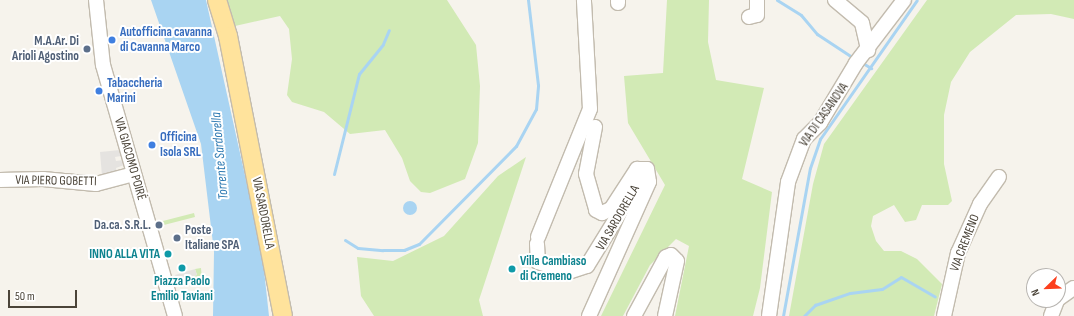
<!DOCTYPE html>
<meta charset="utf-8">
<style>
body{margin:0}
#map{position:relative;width:1074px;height:316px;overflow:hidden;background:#f6f3ec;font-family:"Sofia Sans Condensed",sans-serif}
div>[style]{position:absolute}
.green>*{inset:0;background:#d2eab5}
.parking>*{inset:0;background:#e5e3e0}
.water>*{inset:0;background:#a9d4f2}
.round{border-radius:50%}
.stream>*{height:3px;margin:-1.5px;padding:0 1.5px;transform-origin:1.5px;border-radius:1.5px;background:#a9d4f2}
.roads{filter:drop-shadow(1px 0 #c2bbae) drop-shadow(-1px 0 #c2bbae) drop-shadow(0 1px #c2bbae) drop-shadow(0 -1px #c2bbae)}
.minor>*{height:14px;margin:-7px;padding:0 7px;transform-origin:7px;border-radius:7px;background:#fff}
.major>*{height:18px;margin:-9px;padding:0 9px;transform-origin:9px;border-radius:9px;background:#ffe39c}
.dots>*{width:11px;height:11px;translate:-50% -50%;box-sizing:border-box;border:2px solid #fff;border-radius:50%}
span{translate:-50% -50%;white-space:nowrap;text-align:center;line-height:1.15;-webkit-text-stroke:4px #fff;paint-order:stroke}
.shop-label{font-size:13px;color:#366cbe;font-weight:700}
.left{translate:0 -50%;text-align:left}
.service-label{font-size:13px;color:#4e5e75;font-weight:700}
.right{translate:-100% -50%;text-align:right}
.street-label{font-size:13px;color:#4b4439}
.culture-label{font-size:13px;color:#0d838f;font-weight:700}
.water-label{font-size:14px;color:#2e7ab2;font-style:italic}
.north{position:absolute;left:1026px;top:268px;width:40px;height:40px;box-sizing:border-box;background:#fff;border:1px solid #b7b4b0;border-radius:50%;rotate:247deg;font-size:11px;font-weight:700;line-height:16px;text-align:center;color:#4b4439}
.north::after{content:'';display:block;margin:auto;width:14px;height:18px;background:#fc3f1d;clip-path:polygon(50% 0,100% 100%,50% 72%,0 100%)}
.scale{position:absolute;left:8px;top:290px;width:69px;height:18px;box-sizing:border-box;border:2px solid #4b4439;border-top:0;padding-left:5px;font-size:12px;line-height:14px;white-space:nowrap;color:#4b4439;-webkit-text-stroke:3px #fff;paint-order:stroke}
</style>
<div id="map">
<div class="green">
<i style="clip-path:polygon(223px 0,447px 0,476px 45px,480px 86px,478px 143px,465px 179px,430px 193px,421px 192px,410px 181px,402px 158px,385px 130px,350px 134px,324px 112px,292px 102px,287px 95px,292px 59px,289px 29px,280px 16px,235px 26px,229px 21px)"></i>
<i style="clip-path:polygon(667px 0,709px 0,708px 42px,716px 80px,764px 88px,742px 179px,772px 192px,760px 288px,753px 316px,675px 316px,689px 246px,676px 239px,650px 265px,623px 316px,601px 316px,665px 185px,628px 123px,624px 76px,663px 73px)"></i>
<i style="clip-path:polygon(927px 0,1074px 0,1074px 19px,1051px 14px,1016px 15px,970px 52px,951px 82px,944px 115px,944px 164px,952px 201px,948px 205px,922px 205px,916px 220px,905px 222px,894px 205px,873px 216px,871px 226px,876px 241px,884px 251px,901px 251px,917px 259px,942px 284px,934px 316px,789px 316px,813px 184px,824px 144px)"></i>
<i style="clip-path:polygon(526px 157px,479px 300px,483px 316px,374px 316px,361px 296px,357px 257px,393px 261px,444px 236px,498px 176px)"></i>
<i style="clip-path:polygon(194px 213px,195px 217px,160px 226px,159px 222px)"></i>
<i style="clip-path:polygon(201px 268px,202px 280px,178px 287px,176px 281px,197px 275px,195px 269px)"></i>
</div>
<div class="parking">
<i style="clip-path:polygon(120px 150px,121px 156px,115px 157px,116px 161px,123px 160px,124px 165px,116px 168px,117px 173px,102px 176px,100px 152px)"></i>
<i style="clip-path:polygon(195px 269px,197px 275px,177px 280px,175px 275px)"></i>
</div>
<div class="water">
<i style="clip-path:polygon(151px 0,206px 0,262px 252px,269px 316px,213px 316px,214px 252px,201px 144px)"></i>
<i class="round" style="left:403px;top:201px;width:14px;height:14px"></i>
</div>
<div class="stream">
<i style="left:777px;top:0;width:28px;rotate:32deg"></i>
<i style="left:801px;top:15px;width:25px;rotate:50deg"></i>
<i style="left:817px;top:34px;width:45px;rotate:33.3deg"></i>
<i style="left:861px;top:62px;width:12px;rotate:31deg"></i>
<i style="left:334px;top:174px;width:103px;rotate:-76deg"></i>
<i style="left:359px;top:74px;width:38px;rotate:-51deg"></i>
<i style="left:383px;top:44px;width:15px;rotate:-67deg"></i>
<i style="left:345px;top:240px;width:15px;rotate:32deg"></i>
<i style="left:358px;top:248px;width:25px;rotate:5deg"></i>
<i style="left:383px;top:250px;width:21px"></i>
<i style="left:404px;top:250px;width:16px;rotate:-22deg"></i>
<i style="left:419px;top:244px;width:138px;rotate:-45.3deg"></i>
<i style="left:516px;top:146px;width:42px;rotate:-61.6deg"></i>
<i style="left:536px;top:109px;width:24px;rotate:-85deg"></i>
<i style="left:538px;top:85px;width:86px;rotate:-96.7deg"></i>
<i style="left:783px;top:316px;width:150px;rotate:-79.7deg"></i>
<i style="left:810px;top:168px;width:31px;rotate:-71deg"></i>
<i style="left:820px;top:139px;width:169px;rotate:-55.1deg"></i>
<i style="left:804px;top:316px;width:16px;rotate:-45deg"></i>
<i style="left:815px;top:305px;width:37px;rotate:-19deg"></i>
<i style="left:850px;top:293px;width:32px;rotate:-7deg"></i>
<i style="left:882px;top:289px;width:22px;rotate:-32deg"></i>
<i style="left:901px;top:277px;width:39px;rotate:30deg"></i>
</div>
<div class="roads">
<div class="minor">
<i style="left:96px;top:0;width:65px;rotate:83.9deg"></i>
<i style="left:103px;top:65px;width:261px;rotate:74deg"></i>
<i style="left:618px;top:0;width:3px;rotate:90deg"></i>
<i style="left:835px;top:0;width:35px;rotate:40deg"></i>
<i style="left:862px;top:23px;width:28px;rotate:77deg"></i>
<i style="left:749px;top:17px;width:8px;rotate:-14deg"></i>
<i style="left:757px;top:15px;width:15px;rotate:-90deg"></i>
<i style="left:595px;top:127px;width:48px;rotate:100.8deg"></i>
<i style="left:586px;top:174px;width:37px;rotate:74deg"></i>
<i style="left:596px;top:210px;width:7px;rotate:27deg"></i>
<i style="left:602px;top:213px;width:10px;rotate:-24deg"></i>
<i style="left:611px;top:209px;width:48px;rotate:-57deg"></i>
<i style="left:637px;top:169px;width:10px"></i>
<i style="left:647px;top:169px;width:13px;rotate:81deg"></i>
<i style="left:0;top:180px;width:43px;rotate:-1.3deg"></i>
<i style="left:43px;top:179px;width:53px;rotate:5.4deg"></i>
<i style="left:96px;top:184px;width:39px;rotate:-15deg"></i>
<i style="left:538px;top:237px;width:138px;rotate:-67.9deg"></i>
<i style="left:590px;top:109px;width:109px;rotate:-93.2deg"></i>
<i style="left:537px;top:244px;width:18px;rotate:87deg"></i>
<i style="left:538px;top:262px;width:32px;rotate:18deg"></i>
<i style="left:568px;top:272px;width:20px;rotate:-18deg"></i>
<i style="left:587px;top:266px;width:101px;rotate:-58.4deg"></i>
<i style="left:640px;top:180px;width:9px;rotate:13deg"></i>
<i style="left:649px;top:182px;width:147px;rotate:114.1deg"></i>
<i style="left:1058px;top:299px;width:19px;rotate:-35deg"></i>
<i style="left:634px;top:316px;width:67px;rotate:-61.5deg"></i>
<i style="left:666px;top:257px;width:5px;rotate:-22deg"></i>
<i style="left:671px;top:255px;width:8px;rotate:45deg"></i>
<i style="left:677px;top:261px;width:56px;rotate:102.3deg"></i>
<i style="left:769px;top:316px;width:135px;rotate:-81.9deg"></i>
<i style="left:788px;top:182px;width:46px;rotate:-69.6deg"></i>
<i style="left:804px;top:139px;width:23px;rotate:-45deg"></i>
<i style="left:820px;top:123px;width:70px;rotate:-59deg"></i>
<i style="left:856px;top:63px;width:79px;rotate:-52.7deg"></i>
<i style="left:944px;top:316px;width:65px;rotate:-77.5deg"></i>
<i style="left:958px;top:253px;width:54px;rotate:-65.8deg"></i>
<i style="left:980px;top:204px;width:33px;rotate:-55deg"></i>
<i style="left:1051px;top:316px;width:17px;rotate:-69deg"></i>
</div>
<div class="major">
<i style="left:217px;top:0;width:38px;rotate:73deg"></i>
<i style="left:228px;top:36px;width:285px;rotate:78.9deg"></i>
</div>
</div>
<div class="dots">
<i style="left:112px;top:40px;background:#3f7fe0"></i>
<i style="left:87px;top:49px;background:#5c6f8a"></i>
<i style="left:99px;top:91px;background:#3f7fe0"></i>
<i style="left:152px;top:145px;background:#3f7fe0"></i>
<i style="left:159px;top:225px;background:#5c6f8a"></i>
<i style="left:177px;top:238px;background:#5c6f8a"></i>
<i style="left:168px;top:254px;background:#0f9aa8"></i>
<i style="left:182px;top:268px;background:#0f9aa8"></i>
<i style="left:512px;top:269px;background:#0f9aa8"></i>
</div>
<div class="shop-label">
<span class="left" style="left:120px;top:40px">Autofficina cavanna<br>di Cavanna Marco</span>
<span class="left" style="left:107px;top:91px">Tabaccheria<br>Marini</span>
<span class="left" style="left:160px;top:145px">Officina<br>Isola SRL</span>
</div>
<div class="service-label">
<span class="right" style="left:79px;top:49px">M.A.Ar. Di<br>Arioli Agostino</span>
<span class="right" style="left:151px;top:225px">Da.ca. S.R.L.</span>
<span class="left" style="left:185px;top:238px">Poste<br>Italiane SPA</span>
</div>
<div class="street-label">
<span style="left:824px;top:115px;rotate:-55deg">VIA DI CASANOVA</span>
<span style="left:130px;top:159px;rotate:74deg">VIA GIACOMO POIRÈ</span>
<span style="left:56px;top:181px;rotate:1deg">VIA PIERO GOBETTI</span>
<span style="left:263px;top:213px;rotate:79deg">VIA SARDORELLA</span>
<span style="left:618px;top:218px;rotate:-60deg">VIA SARDORELLA</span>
<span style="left:965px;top:243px;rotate:-69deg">VIA CREMENO</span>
</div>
<div class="culture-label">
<span class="right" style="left:160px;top:254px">INNO ALLA VITA</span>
<span class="left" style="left:520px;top:269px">Villa Cambiaso<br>di Cremeno</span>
<span style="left:182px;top:289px">Piazza Paolo<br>Emilio Taviani</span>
</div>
<div class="water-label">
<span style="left:220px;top:156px;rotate:-95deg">Torrente Sardorella</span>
</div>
<div class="north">N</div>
<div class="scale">50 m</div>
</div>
